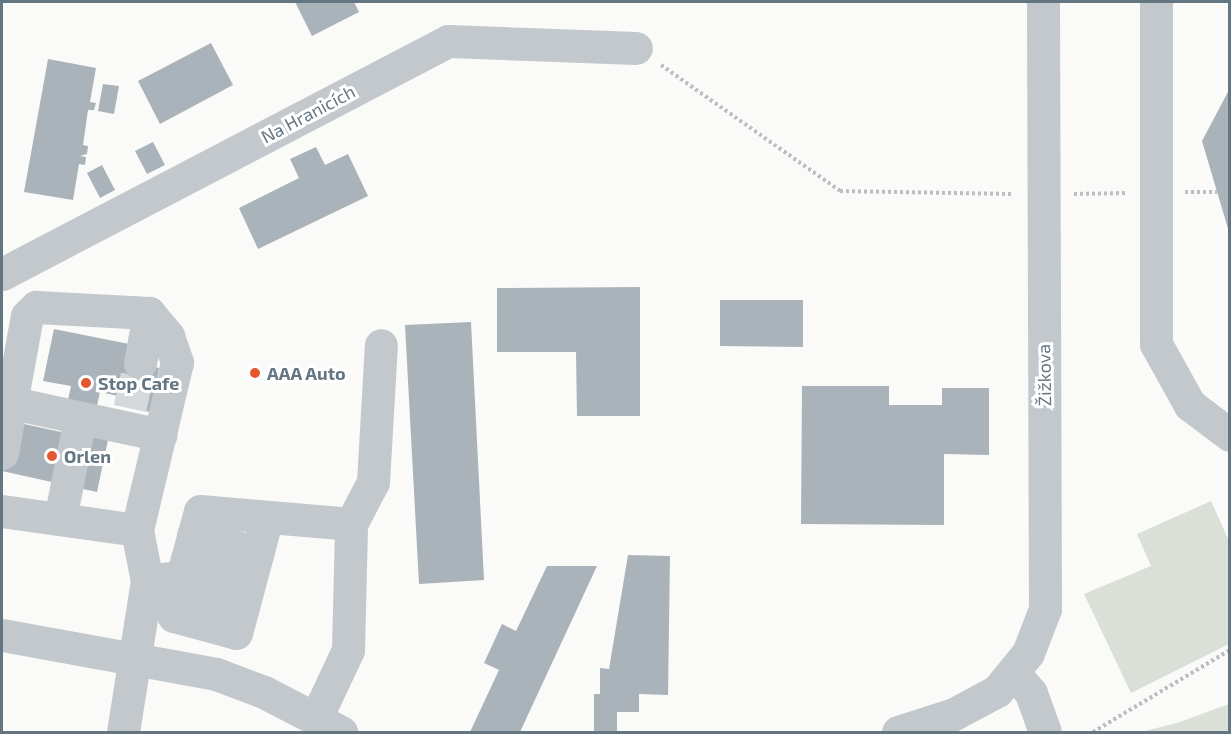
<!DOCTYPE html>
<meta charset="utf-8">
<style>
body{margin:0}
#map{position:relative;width:1231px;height:734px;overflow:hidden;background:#fafaf8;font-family:"Exo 2",sans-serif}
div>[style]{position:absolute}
.green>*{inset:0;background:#dadfd7}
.building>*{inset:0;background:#aab3b9}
.minor-tunnel>*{height:33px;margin-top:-16.5px;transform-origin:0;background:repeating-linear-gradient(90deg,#d5d9db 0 33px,transparent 0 49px)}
.path>*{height:4px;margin-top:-2px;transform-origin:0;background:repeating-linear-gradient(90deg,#bbbfc2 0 3px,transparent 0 6px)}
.minor>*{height:33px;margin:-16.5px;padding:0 16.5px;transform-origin:16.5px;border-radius:16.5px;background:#c3c8cc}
.dots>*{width:16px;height:16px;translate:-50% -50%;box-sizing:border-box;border:3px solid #fff;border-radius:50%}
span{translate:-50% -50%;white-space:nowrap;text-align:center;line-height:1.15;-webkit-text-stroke:6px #fff;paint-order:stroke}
.street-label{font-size:18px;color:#657683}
.poi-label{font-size:18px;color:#657683;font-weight:700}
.left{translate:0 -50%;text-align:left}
.frame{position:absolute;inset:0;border:3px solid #657683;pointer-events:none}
</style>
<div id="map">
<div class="green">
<i style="clip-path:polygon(1211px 501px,1229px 541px,1229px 644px,1131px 693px,1084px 594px,1151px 566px,1137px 534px)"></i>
<i style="clip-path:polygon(1229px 704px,1229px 732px,1141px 732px,1177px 723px)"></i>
</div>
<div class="building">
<i style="clip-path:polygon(295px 2px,354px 2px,359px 12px,312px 36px)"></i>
<i style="clip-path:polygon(211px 43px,233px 85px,160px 124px,138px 81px)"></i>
<i style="clip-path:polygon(48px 59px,96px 68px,90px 102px,96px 103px,94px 110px,88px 110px,83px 145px,88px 146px,87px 154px,80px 156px,86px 157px,85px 165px,79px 164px,73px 200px,24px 192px)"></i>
<i style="clip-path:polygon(103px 84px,119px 86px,114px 114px,98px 111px)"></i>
<i style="clip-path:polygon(1230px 88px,1230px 232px,1229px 232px,1202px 141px)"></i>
<i style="clip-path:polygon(153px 142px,165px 165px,147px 174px,135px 151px)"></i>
<i style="clip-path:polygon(316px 147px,325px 165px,348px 154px,368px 196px,258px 249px,239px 208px,299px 178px,290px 159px)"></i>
<i style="clip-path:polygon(102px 165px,115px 190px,100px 198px,87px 173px)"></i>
<i style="clip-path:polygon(640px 287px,640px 416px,577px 416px,576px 352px,497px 352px,497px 288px)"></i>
<i style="clip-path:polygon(720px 300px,803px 300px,803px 347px,720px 346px)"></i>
<i style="clip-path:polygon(471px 322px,484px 580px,419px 584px,405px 325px)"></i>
<i style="clip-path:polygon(54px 329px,129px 344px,126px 360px,159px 368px,150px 412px,116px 405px,118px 396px,100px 392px,90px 437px,108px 440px,97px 492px,2px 471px,6px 420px,61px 432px,71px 386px,43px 381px)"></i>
<i style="clip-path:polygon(802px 386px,889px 386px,889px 405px,942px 405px,942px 388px,989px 388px,989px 455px,944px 454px,944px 525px,801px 524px)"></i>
<i style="clip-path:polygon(628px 555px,670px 556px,668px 695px,639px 694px,639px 712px,617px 712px,617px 732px,594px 732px,594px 694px,600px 694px,600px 668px,609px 669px)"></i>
<i style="clip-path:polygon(547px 566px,597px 566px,520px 732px,470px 732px,499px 670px,484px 663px,502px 624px,516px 631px)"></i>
</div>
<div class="minor-tunnel">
<i style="left:130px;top:408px;width:46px;rotate:-77.5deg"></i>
</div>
<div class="path">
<i style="left:661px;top:65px;width:219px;rotate:35.1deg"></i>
<i style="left:840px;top:191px;width:173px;rotate:1deg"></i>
<i style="left:1185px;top:192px;width:32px"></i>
<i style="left:1074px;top:194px;width:53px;rotate:-1.1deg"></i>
<i style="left:1093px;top:732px;width:160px;rotate:-30.9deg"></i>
</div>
<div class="minor">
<i style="left:1156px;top:2px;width:342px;rotate:90deg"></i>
<i style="left:1156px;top:344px;width:70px;rotate:60.9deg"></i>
<i style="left:1190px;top:405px;width:50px;rotate:36.9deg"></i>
<i style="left:2px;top:274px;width:503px;rotate:-27.58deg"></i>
<i style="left:448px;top:41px;width:188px;rotate:2.1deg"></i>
<i style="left:140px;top:363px;width:51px;rotate:-79.8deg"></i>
<i style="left:8px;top:402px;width:156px;rotate:12.2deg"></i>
<i style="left:2px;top:453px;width:139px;rotate:-79.7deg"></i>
<i style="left:27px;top:316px;width:13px;rotate:-45deg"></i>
<i style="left:36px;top:307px;width:113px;rotate:3deg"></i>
<i style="left:149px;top:313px;width:30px;rotate:50deg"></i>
<i style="left:168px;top:336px;width:28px;rotate:71deg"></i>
<i style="left:177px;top:362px;width:173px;rotate:103.4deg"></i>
<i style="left:137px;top:530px;width:136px;rotate:-172deg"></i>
<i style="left:60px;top:519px;width:103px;rotate:-78.8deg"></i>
<i style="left:193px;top:535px;width:67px;rotate:15.5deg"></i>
<i style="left:187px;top:559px;width:66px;rotate:14.9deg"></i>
<i style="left:182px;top:577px;width:40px;rotate:102deg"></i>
<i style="left:174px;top:616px;width:64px;rotate:15.3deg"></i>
<i style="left:236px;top:633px;width:120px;rotate:-75deg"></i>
<i style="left:147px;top:581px;width:35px;rotate:-7deg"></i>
<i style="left:182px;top:577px;width:68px;rotate:-74.7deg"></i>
<i style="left:200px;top:511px;width:152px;rotate:4.9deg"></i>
<i style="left:179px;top:591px;width:66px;rotate:14deg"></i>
<i style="left:2px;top:635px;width:218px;rotate:10.3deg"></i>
<i style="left:216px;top:674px;width:51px;rotate:20.6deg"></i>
<i style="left:264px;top:692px;width:87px;rotate:27.5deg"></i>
<i style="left:1015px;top:674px;width:25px;rotate:50deg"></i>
<i style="left:1031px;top:693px;width:41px;rotate:70.3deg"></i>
<i style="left:316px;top:718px;width:75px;rotate:-64.8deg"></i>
<i style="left:348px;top:650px;width:126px;rotate:-88.6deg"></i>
<i style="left:351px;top:524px;width:47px;rotate:-62.4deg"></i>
<i style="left:373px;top:482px;width:137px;rotate:-86.7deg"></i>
<i style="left:123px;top:732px;width:153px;rotate:-81deg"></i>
<i style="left:147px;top:581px;width:52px;rotate:-101.1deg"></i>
<i style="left:898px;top:732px;width:59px;rotate:-17.8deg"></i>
<i style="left:954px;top:714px;width:49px;rotate:-28.1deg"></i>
<i style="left:997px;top:691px;width:49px;rotate:-50.8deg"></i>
<i style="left:1028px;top:653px;width:47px;rotate:-68.9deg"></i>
<i style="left:1045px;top:609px;width:607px;rotate:-90.19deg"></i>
</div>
<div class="dots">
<i style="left:255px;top:373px;background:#e4572e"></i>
<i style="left:86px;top:383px;background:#e4572e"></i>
<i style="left:52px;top:456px;background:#e4572e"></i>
</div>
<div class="street-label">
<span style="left:308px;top:114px;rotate:-28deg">Na Hranicích</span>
<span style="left:1044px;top:375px;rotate:-91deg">Žižkova</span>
</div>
<div class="poi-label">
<span class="left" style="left:267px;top:373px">AAA Auto</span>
<span class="left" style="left:98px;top:383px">Stop Cafe</span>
<span class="left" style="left:64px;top:456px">Orlen</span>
</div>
<div class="frame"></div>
</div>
